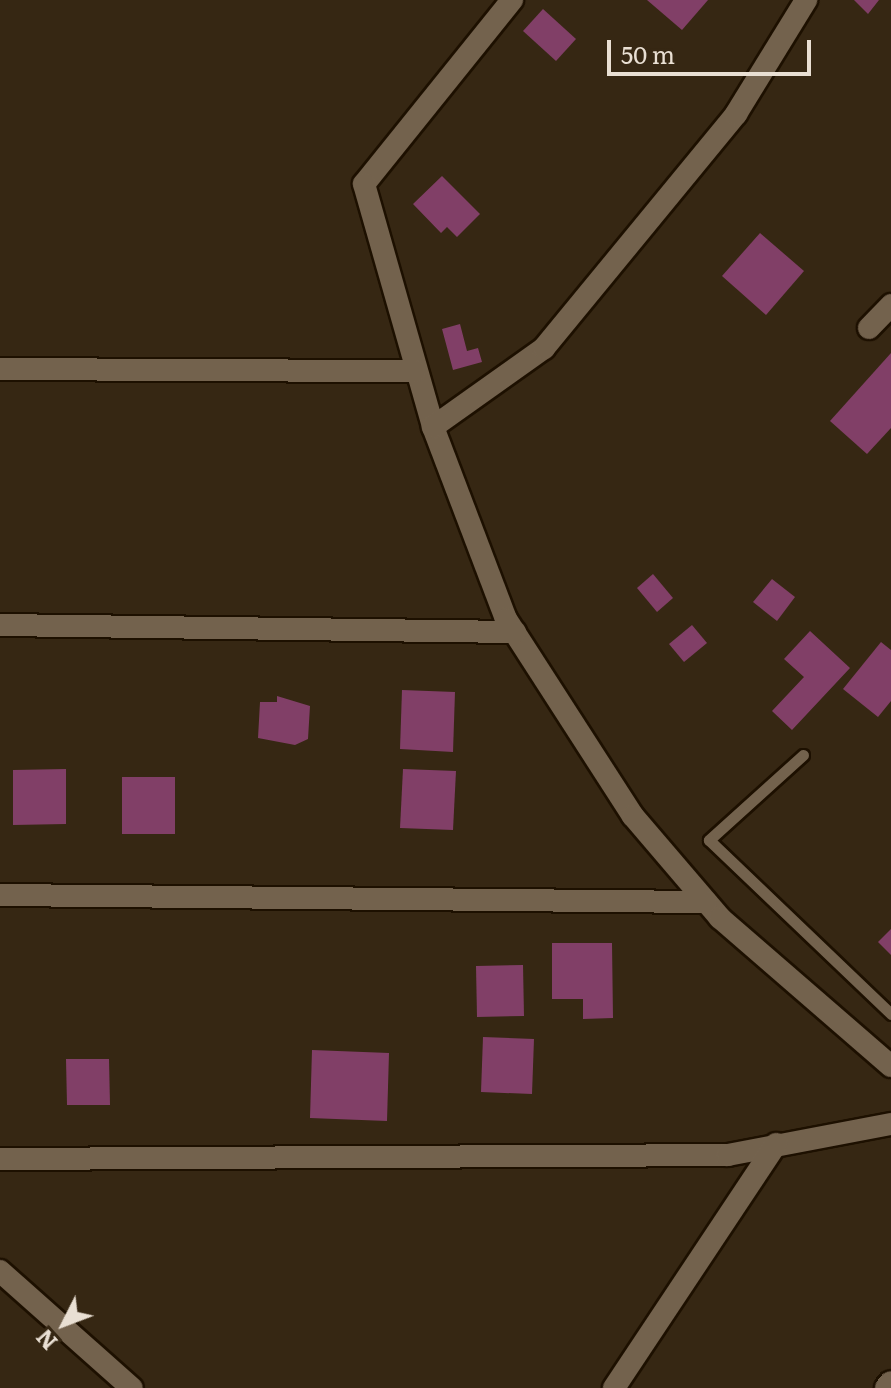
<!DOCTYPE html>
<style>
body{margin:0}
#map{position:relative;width:891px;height:1388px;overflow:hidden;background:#362713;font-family:Literata,serif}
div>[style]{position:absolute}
.building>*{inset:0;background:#813f67}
.roads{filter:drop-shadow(2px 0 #1d1000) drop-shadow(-2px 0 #1d1000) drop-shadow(0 2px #1d1000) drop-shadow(0 -2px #1d1000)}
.lane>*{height:11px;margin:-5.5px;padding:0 5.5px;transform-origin:5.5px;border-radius:5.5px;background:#73624d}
.street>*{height:22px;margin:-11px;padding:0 11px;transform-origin:11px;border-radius:11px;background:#73624d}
.secondary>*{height:24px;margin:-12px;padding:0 12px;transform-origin:12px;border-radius:12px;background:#73624d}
span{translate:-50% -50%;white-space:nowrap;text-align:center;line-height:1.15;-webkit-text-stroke:6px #362713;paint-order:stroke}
.north{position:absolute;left:24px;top:1284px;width:80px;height:80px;-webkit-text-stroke:6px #362713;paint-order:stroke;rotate:228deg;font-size:22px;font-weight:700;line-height:32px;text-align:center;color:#e9dfd3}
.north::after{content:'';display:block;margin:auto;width:28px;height:36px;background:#e9dfd3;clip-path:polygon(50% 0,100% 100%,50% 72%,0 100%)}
.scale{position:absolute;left:607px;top:40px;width:204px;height:36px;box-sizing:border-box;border:4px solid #e9dfd3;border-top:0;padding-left:10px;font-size:24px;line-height:28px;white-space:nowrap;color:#e9dfd3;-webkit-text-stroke:6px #362713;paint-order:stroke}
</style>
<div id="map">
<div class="building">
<i style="clip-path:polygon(647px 0,708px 0,682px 30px)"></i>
<i style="clip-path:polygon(854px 0,879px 0,868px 14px)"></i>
<i style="clip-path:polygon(543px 9px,576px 39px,556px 61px,523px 31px)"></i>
<i style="clip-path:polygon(442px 176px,480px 214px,457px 237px,447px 227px,441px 233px,413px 204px)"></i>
<i style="clip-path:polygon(760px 233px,804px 271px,766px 315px,722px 276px)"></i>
<i style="clip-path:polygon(460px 324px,467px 351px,478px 348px,482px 362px,453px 370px,442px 329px)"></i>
<i style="clip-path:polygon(891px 353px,891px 428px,867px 454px,830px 421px)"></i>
<i style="clip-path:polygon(653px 574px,673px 598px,657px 612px,637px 588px)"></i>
<i style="clip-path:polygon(772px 579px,795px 597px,777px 621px,753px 602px)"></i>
<i style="clip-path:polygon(692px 625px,707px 643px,684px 662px,669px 644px)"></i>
<i style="clip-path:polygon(810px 631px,850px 668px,792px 730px,772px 711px,804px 677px,784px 659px)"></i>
<i style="clip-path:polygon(881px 642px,891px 650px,891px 701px,878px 717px,843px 689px)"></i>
<i style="clip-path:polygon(402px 690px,455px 692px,453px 752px,400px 749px)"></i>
<i style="clip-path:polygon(277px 696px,310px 706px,308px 739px,295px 745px,258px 738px,260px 702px,277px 702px)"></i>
<i style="clip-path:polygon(66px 769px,66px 824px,13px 825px,13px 770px)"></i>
<i style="clip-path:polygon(403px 769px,456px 771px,453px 830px,400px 828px)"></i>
<i style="clip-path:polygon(122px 777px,175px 777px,175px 834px,122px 834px)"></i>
<i style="clip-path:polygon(891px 929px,891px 955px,878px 942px)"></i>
<i style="clip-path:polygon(552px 943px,612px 943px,613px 1018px,583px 1019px,583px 999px,552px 999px)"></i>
<i style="clip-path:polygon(523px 965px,524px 1016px,477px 1017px,476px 966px)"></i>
<i style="clip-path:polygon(483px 1037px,534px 1039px,532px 1094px,481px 1092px)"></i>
<i style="clip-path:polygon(312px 1050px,389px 1053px,387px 1121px,310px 1118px)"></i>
<i style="clip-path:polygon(66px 1059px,109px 1059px,110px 1105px,67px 1105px)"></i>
</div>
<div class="roads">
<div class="lane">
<i style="left:803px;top:755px;width:127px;rotate:137.9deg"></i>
<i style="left:709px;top:840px;width:252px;rotate:43.7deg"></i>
</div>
<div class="street">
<i style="left:512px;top:0;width:236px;rotate:128.8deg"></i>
<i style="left:364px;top:184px;width:253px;rotate:74.1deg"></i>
<i style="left:433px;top:427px;width:205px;rotate:69.2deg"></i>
<i style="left:506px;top:619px;width:234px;rotate:57.2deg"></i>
<i style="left:633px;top:816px;width:134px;rotate:49.5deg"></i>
<i style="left:720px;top:918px;width:226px;rotate:40.9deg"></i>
<i style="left:869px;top:328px;width:32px;rotate:-46deg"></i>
<i style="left:0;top:369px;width:415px;rotate:0.3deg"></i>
<i style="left:433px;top:427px;width:136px;rotate:-35.4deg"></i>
<i style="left:544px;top:348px;width:303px;rotate:-50.6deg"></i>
<i style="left:736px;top:114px;width:134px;rotate:-58.4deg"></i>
<i style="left:0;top:625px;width:515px;rotate:0.78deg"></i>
<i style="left:0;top:895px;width:706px;rotate:0.57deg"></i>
<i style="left:0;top:1159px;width:728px;rotate:-0.31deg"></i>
<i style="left:728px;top:1155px;width:166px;rotate:-10.8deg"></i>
<i style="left:0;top:1271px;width:176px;rotate:41.6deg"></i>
<i style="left:614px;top:1388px;width:293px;rotate:-56.4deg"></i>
</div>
<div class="secondary">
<i style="left:887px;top:1388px;width:6px;rotate:-51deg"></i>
</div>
</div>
<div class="north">N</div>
<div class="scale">50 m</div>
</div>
